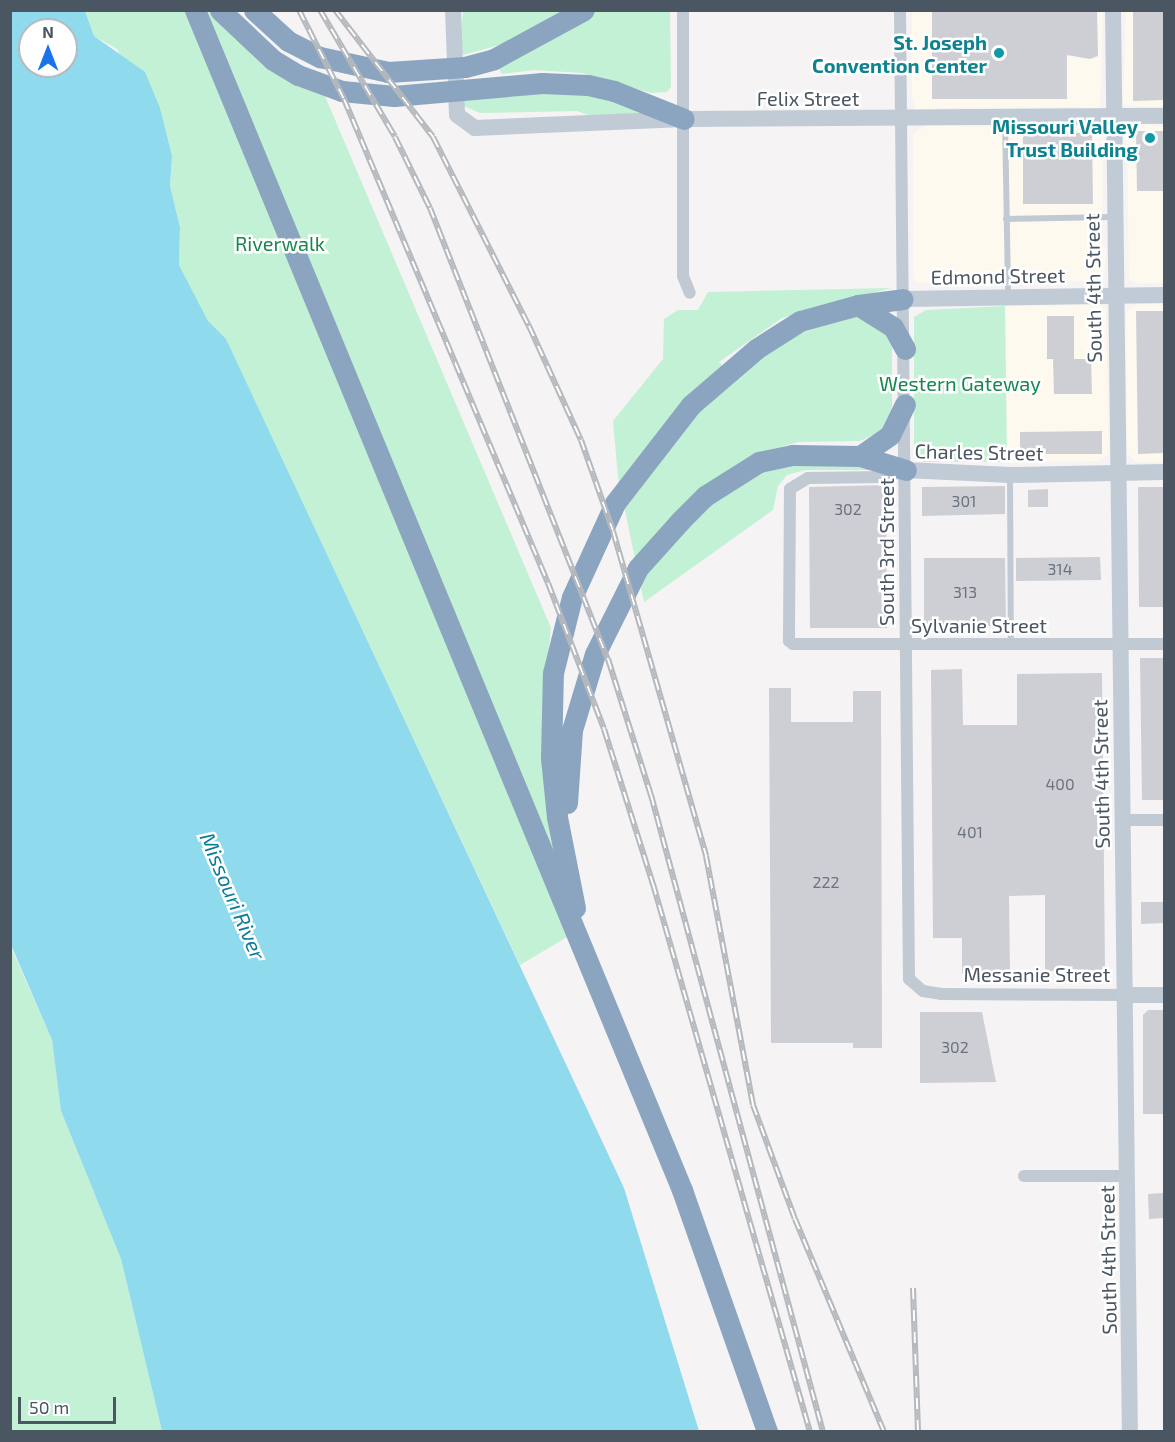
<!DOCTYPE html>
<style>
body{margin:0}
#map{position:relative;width:1175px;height:1442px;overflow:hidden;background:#f5f3f3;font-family:"Exo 2",sans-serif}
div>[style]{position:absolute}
.commercial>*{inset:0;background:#fdf9ef}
.green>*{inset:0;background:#c3f1d5}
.water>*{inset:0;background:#90daee}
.building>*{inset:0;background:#cdcfd5}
.lane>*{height:6px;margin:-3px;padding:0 3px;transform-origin:3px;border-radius:3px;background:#c1cad2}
.street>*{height:12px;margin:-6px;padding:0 6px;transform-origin:6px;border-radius:6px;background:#c1cad2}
.secondary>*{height:16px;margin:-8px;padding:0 8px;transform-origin:8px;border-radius:8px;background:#c1cbd6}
.highway>*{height:21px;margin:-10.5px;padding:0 10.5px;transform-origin:10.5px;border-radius:10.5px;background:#8ba5c1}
.rail>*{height:6px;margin-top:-3px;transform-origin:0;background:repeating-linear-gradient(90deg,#fff 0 11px,#b5b8bd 0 22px);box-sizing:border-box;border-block:2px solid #b5b8bd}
.dots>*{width:16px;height:16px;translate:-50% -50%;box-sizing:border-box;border:3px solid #fff;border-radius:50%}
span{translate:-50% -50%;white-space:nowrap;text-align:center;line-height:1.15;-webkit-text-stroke:5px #fff;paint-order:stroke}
.number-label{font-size:16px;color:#6b747e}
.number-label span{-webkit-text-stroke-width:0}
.culture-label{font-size:20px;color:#0d838f;font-weight:700}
.right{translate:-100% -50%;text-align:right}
.street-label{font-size:20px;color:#4a5661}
.park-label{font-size:20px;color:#17864f}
.water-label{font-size:21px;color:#0c7c9b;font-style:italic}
.frame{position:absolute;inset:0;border:12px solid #4a5661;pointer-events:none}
.north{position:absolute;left:18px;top:18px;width:60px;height:60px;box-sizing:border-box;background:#fff;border:2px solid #b7bbc0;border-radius:50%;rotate:0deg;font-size:16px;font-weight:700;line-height:24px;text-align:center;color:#4a5661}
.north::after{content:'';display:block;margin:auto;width:21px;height:27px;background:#1a73e8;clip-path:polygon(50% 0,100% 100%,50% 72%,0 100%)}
.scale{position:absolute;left:18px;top:1397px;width:98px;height:27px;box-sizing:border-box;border:3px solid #4a5661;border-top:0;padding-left:8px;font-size:18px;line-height:21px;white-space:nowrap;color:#4a5661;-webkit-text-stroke:4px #fff;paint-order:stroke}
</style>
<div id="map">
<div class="commercial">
<i style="clip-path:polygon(912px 11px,1103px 11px,1100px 108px,1084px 112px,1079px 107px,936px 108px,931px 113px,916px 110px,912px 99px)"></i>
<i style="clip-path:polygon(1126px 11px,1164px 11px,1164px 109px,1123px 105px)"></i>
<i style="clip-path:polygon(1131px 122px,1164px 127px,1164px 283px,1136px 283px,1129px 279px,1127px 146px,1122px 136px)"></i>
<i style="clip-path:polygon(926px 125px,1103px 128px,1102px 242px,1107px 251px,1103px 281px,916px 283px,913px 275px,913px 134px)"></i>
<i style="clip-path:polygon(1137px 304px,1164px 304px,1164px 462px,1136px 462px,1127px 454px,1126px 311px)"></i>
<i style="clip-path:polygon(1101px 305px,1106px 309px,1109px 454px,1099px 461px,1007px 462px,1005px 306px)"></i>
</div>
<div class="green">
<i style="clip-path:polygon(85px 11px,217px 11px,322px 89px,551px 628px,546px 677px,567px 937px,520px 965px,226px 340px,208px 322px,179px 265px,180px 227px,170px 186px,172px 156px,117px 49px,94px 36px)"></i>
<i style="clip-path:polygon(463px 11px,561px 11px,507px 43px,459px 56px)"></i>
<i style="clip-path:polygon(596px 11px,670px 11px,671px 87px,667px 92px,651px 93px,582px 73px,534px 70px,501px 74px,499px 63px,534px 48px)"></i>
<i style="clip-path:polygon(532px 89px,601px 96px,669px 117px,597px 118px,577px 111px,480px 113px,464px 106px,461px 96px)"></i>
<i style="clip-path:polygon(891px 288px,782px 318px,719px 362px,734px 378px,784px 341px,818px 326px,854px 313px,880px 323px,892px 346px,892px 406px,890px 418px,882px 431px,860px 441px,798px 442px,773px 449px,886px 470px,805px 470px,787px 475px,778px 486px,773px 510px,644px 602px,618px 477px,613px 421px,663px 359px,664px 319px,678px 310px,698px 310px,708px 292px)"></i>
<i style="clip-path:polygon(1005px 306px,1007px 462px,923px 462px,914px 449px,914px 317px,926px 310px)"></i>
<i style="clip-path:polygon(10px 945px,52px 1040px,61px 1111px,121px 1259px,162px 1431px,11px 1431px)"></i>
</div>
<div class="water">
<i style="clip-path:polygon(evenodd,10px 11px,85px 11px,94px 36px,145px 72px,160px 108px,172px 156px,170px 186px,180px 227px,179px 265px,208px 321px,226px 339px,624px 1188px,699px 1431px,162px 1431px,121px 1259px,61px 1111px,52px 1040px,11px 945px,10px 11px,30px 30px,66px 30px,66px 66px,30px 66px,30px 30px)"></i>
</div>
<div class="building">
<i style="clip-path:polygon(932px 10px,1097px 10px,1098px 56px,1090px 59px,1067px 55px,1067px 99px,932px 99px)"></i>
<i style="clip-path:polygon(1133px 10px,1164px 10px,1164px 100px,1133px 101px)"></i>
<i style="clip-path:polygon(1136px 131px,1164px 131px,1164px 191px,1137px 191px)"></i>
<i style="clip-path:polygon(1023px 132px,1092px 133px,1093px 204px,1023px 204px)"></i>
<i style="clip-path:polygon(1136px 311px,1164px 311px,1164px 453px,1138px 454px)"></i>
<i style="clip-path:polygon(1047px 316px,1074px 316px,1074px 359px,1091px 359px,1092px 394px,1054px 394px,1053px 359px,1047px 359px)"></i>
<i style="clip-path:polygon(1102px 431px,1102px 454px,1020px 454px,1020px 432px)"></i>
<i style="clip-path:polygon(886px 485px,887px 628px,810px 628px,809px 487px)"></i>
<i style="clip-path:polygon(1005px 486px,1005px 514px,922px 516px,922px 487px)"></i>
<i style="clip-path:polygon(1138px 487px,1164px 487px,1164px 607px,1139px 607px)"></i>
<i style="clip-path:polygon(1048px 489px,1048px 507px,1028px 507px,1028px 490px)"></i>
<i style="clip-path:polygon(1100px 557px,1101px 580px,1016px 581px,1016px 558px)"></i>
<i style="clip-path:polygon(924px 558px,1005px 558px,1006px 626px,924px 626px)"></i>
<i style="clip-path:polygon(1140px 658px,1164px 658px,1164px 800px,1142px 800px)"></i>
<i style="clip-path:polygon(962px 669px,963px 725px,1017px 725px,1017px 674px,1102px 673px,1105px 970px,1045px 971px,1045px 895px,1009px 896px,1010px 974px,962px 974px,962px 938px,933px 938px,931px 670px)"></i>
<i style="clip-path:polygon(769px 688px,791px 688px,791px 722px,853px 722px,853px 691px,881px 691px,882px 1048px,853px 1048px,853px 1043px,771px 1043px)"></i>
<i style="clip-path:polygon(1141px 902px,1164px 902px,1164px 923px,1141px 924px)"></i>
<i style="clip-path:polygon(1148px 1010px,1164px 1010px,1164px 1114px,1143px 1114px,1143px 1015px)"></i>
<i style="clip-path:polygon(920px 1012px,982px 1012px,996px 1082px,920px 1083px)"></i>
<i style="clip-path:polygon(1164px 1193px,1164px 1218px,1149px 1219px,1148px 1194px)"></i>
</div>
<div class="lane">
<i style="left:1005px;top:118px;width:179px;rotate:89deg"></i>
<i style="left:1006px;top:219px;width:107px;rotate:-1.1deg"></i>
<i style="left:1010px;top:476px;width:168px;rotate:89.7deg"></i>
</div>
<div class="street">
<i style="left:683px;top:10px;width:266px;rotate:90deg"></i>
<i style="left:683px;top:276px;width:18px;rotate:68deg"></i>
<i style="left:900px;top:10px;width:969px;rotate:89.47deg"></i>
<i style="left:909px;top:979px;width:18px;rotate:41deg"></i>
<i style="left:923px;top:991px;width:18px;rotate:9deg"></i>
<i style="left:941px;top:994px;width:184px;rotate:0.3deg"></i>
<i style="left:902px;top:472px;width:20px;rotate:165deg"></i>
<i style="left:883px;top:477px;width:75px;rotate:179.2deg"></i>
<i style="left:808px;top:478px;width:21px;rotate:149deg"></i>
<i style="left:790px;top:489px;width:152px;rotate:90.4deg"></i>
<i style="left:789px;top:641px;width:5px;rotate:37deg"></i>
<i style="left:793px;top:644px;width:371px"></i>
<i style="left:1122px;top:820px;width:42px"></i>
<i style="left:1024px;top:1176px;width:104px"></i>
</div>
<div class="secondary">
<i style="left:453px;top:10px;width:105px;rotate:87.8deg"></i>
<i style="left:457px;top:115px;width:22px;rotate:36deg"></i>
<i style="left:475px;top:128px;width:209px;rotate:-2.5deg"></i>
<i style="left:684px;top:119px;width:480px;rotate:-0.4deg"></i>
<i style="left:1113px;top:10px;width:1422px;rotate:89.32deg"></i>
<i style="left:903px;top:299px;width:261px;rotate:-0.9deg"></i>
<i style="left:906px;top:470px;width:104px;rotate:2.8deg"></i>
<i style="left:1010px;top:475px;width:154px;rotate:-1.1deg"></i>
<i style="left:1125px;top:995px;width:39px"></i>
</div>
<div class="highway">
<i style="left:195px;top:10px;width:1277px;rotate:67.57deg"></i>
<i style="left:682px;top:1190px;width:256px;rotate:70.6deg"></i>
<i style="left:220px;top:10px;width:73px;rotate:43.3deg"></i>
<i style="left:273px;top:60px;width:29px;rotate:31deg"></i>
<i style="left:298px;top:75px;width:47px;rotate:20deg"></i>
<i style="left:342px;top:91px;width:52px;rotate:5.5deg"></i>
<i style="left:394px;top:96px;width:149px;rotate:-5deg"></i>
<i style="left:542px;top:83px;width:46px;rotate:2.5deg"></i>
<i style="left:588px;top:85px;width:27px;rotate:13deg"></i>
<i style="left:614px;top:91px;width:75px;rotate:21.8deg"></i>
<i style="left:254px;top:10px;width:46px;rotate:42.4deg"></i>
<i style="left:288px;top:41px;width:36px;rotate:27deg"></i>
<i style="left:320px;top:57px;width:70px;rotate:12.4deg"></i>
<i style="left:388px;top:72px;width:77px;rotate:-3.7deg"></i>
<i style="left:465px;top:67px;width:30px;rotate:-15deg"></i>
<i style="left:494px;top:59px;width:102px;rotate:-28.6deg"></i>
<i style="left:858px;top:305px;width:41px;rotate:32.2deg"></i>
<i style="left:893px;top:327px;width:25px;rotate:61deg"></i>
<i style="left:860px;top:456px;width:37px;rotate:-35deg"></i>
<i style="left:890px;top:435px;width:34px;rotate:-64deg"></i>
<i style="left:567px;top:803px;width:73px;rotate:-86.1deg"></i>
<i style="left:572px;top:730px;width:79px;rotate:-73.2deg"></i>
<i style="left:595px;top:654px;width:96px;rotate:-63.4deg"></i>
<i style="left:638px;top:568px;width:64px;rotate:-48.1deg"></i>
<i style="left:681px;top:520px;width:34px;rotate:-45deg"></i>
<i style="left:705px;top:496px;width:64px;rotate:-32.2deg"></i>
<i style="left:759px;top:462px;width:35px;rotate:-12deg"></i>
<i style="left:793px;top:455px;width:67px;rotate:0.9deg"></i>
<i style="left:860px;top:456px;width:48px;rotate:16.9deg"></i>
<i style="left:575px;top:908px;width:93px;rotate:-101.2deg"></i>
<i style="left:557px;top:817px;width:59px;rotate:-95.8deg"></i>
<i style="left:551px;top:758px;width:85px;rotate:-88.7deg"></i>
<i style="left:553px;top:673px;width:78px;rotate:-76deg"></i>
<i style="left:572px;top:597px;width:103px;rotate:-65.4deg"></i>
<i style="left:615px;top:503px;width:124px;rotate:-52.2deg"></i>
<i style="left:691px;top:405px;width:86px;rotate:-40.7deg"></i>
<i style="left:756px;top:349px;width:52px;rotate:-32.5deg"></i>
<i style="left:800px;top:321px;width:60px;rotate:-15.4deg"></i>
<i style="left:858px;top:305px;width:45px;rotate:-7.6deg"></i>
</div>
<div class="rail">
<i style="left:299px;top:10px;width:100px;rotate:63.2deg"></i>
<i style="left:344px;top:99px;width:525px;rotate:67.15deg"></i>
<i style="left:548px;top:583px;width:156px;rotate:69deg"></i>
<i style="left:604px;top:729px;width:163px;rotate:72.5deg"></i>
<i style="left:653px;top:884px;width:570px;rotate:74.01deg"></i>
<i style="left:320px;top:10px;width:147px;rotate:59.4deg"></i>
<i style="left:395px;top:137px;width:79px;rotate:63.8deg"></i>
<i style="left:430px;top:208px;width:485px;rotate:68.5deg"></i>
<i style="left:608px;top:659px;width:143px;rotate:72.5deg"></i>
<i style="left:651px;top:795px;width:660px;rotate:74.89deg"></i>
<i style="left:335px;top:10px;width:160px;rotate:52.3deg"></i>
<i style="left:433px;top:137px;width:212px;rotate:63.1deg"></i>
<i style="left:529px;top:326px;width:125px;rotate:65.5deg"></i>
<i style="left:581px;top:440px;width:96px;rotate:70.6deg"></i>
<i style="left:613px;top:531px;width:338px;rotate:74deg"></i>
<i style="left:706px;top:856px;width:253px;rotate:79.3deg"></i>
<i style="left:753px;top:1105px;width:121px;rotate:69.8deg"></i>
<i style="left:795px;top:1219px;width:231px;rotate:67.3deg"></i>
<i style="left:913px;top:1288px;width:144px;rotate:88deg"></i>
</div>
<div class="dots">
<i style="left:999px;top:53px;background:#0f9aa8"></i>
<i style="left:1150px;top:138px;background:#0f9aa8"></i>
</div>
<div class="number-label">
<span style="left:964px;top:501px">301</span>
<span style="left:848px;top:509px">302</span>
<span style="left:1060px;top:569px">314</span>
<span style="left:965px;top:592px">313</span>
<span style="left:1060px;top:784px">400</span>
<span style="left:970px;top:832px">401</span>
<span style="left:826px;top:882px">222</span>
<span style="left:955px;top:1047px">302</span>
</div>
<div class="culture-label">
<span class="right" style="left:987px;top:54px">St. Joseph<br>Convention Center</span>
<span class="right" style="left:1138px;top:138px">Missouri Valley<br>Trust Building</span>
</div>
<div class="street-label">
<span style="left:808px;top:98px">Felix Street</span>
<span style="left:998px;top:276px;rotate:-1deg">Edmond Street</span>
<span style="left:1093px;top:288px;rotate:-91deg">South 4th Street</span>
<span style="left:979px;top:452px;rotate:1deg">Charles Street</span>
<span style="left:886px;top:552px;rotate:-90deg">South 3rd Street</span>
<span style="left:979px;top:625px">Sylvanie Street</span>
<span style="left:1101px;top:774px;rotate:-91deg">South 4th Street</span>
<span style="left:1037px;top:974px">Messanie Street</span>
<span style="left:1108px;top:1260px;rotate:-91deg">South 4th Street</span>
</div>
<div class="park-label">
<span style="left:280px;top:243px">Riverwalk</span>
<span style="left:960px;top:383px">Western Gateway</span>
</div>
<div class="water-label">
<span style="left:233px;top:896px;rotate:67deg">Missouri River</span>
</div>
<div class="frame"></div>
<div class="north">N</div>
<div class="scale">50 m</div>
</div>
